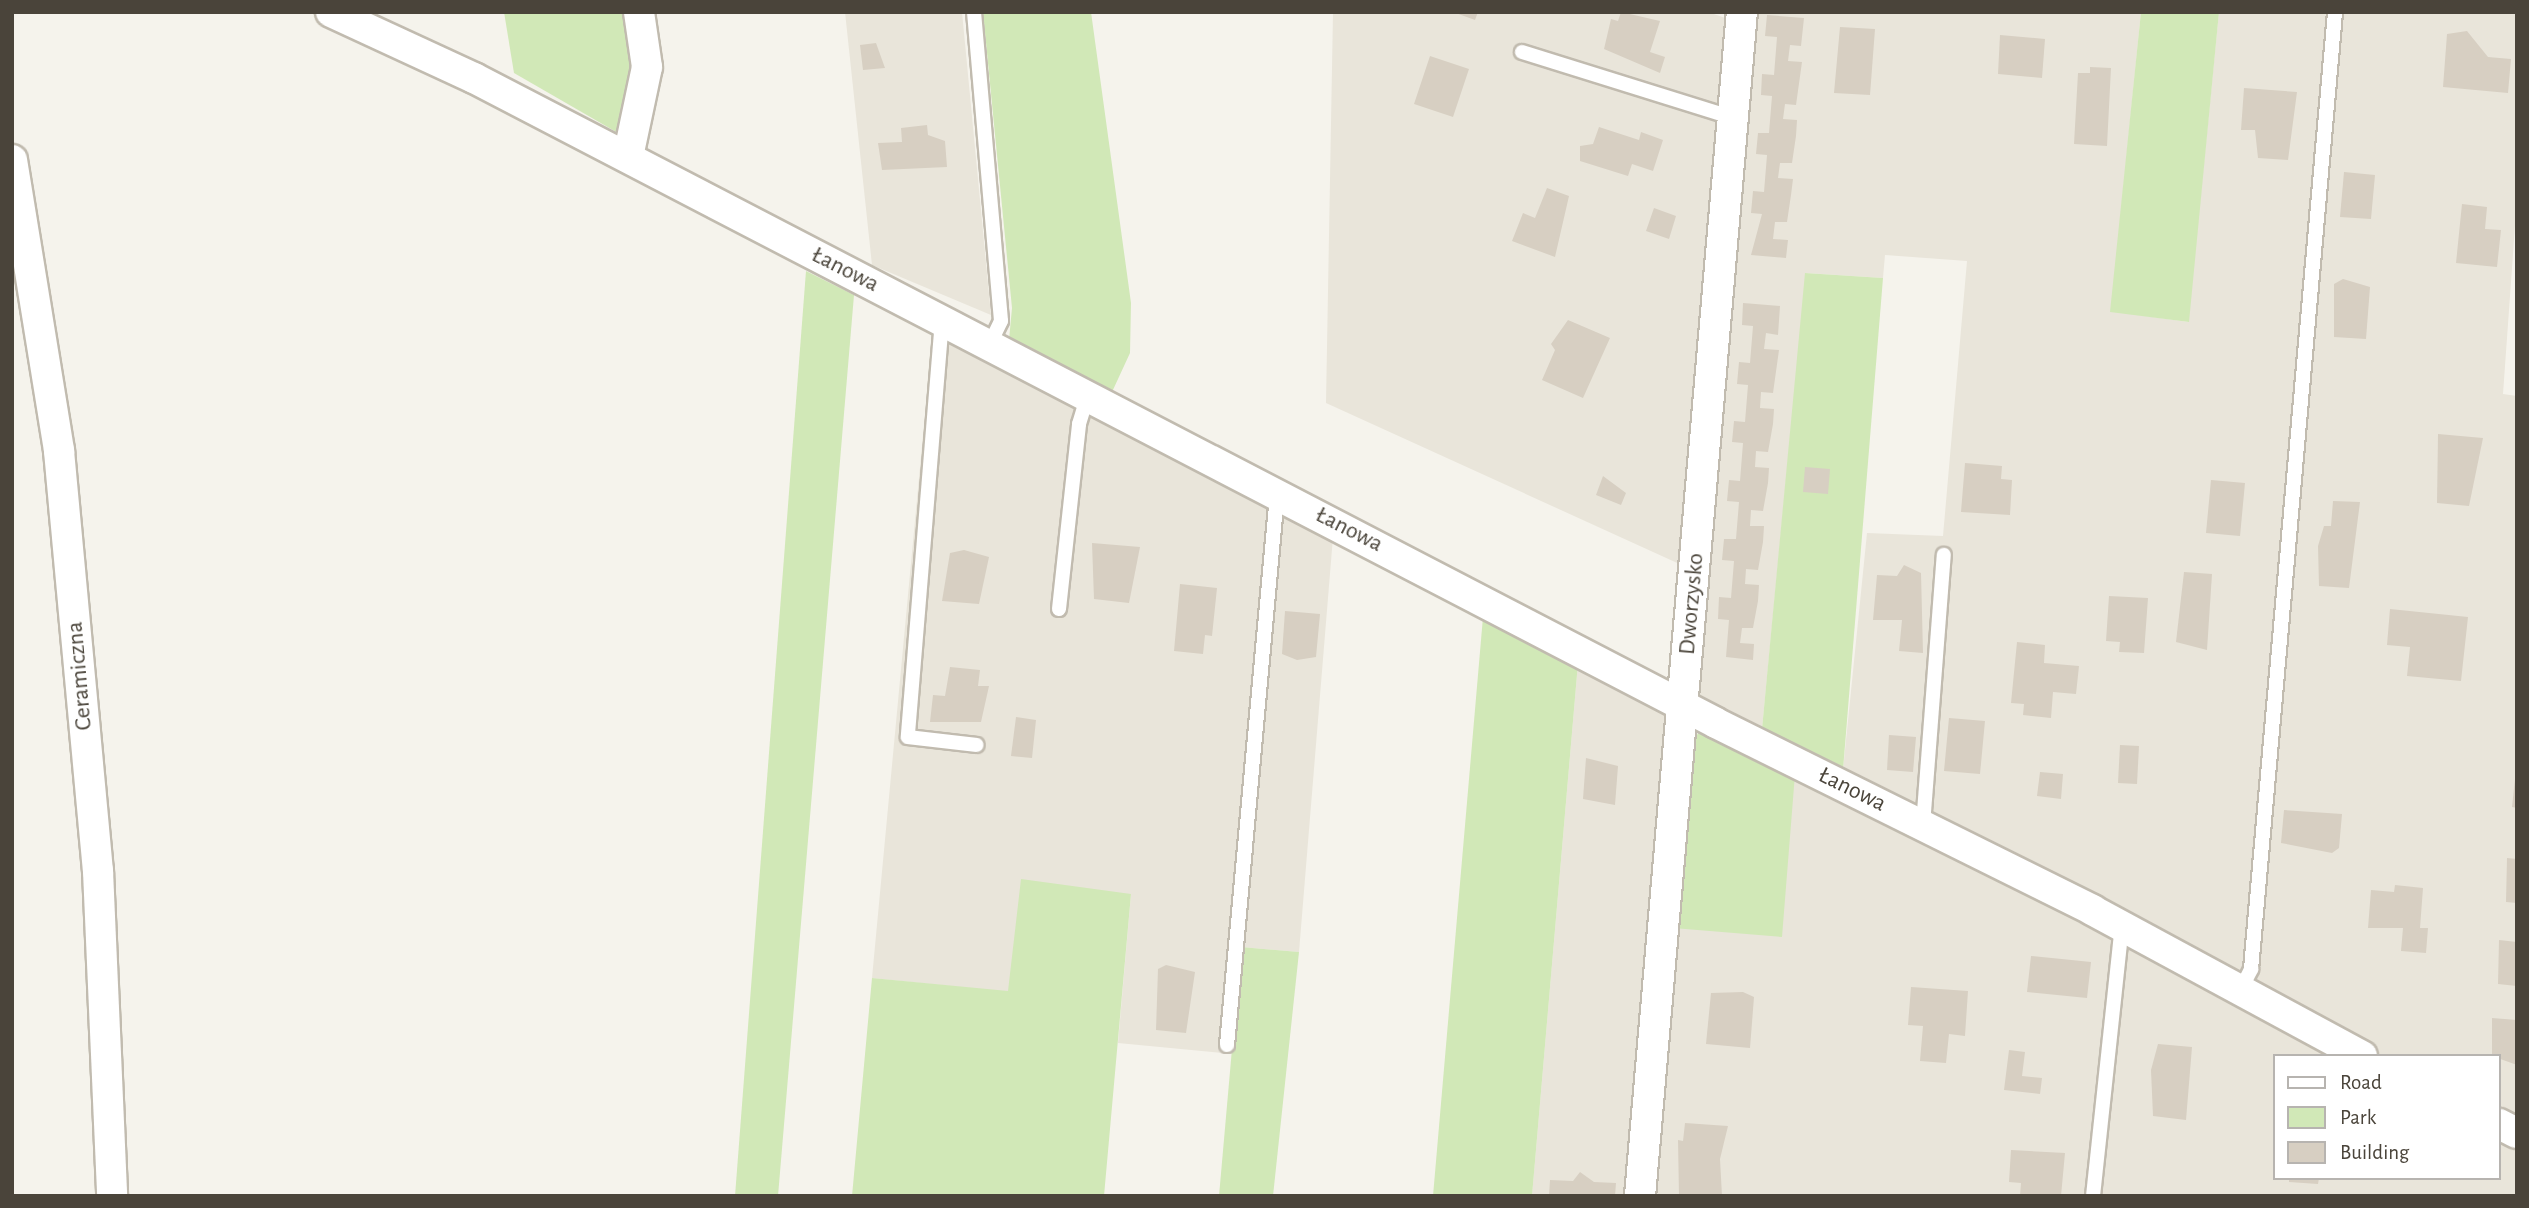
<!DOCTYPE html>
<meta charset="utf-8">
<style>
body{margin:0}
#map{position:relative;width:2529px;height:1208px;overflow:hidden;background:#f5f3ec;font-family:"Alegreya Sans",sans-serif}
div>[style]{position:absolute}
.residential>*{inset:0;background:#e9e5da}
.green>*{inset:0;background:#d1e8b7}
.building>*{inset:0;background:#d7cfc2}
.roads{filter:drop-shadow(2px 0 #c1bbaf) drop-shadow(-2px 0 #c1bbaf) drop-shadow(0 2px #c1bbaf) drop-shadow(0 -2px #c1bbaf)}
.lane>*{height:14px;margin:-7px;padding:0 7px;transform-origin:7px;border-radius:7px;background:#fff}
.street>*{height:30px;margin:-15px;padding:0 15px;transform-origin:15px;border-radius:15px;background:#fff}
span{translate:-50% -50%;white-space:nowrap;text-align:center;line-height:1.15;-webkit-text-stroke:6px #fff;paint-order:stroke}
.street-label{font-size:24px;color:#4a443a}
.frame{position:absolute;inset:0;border:14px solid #4a443a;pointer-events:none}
.legend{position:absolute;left:2273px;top:1054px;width:228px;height:126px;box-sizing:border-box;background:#fff;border:2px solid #b7b4b0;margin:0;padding:9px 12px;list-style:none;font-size:21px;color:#4a443a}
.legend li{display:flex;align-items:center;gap:14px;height:35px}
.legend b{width:35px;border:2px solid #b7b4b0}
</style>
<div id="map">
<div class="residential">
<i style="clip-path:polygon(845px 12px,962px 12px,991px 315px,872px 265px)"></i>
<i style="clip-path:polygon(1333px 12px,1708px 12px,1734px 21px,1686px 567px,1326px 403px)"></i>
<i style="clip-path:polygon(evenodd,1754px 12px,2141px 12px,2111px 311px,2188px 322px,2219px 12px,2517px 12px,2517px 198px,2503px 394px,2517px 396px,2517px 1196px,1532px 1196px,1578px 663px,1670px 714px,1652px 926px,1795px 774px,1843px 770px,1867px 533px,1943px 536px,1967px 261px,1885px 255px,1883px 278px,1806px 273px,1762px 729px,1698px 694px,1754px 12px,2275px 1056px,2499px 1056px,2499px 1178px,2275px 1178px,2275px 1056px)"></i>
<i style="clip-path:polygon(933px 329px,1333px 537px,1299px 952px,1241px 947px,1233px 1054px,1118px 1043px,1131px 894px,1008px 992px,872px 978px)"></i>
</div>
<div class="green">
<i style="clip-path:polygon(504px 12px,626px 12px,631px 75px,618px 133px,514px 73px)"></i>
<i style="clip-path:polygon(983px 12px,1091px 12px,1131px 303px,1130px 353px,1112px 392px,1009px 340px,1012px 308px)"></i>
<i style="clip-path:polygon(2141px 12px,2219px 12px,2189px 322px,2110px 312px)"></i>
<i style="clip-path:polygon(806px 271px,854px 295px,778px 1196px,735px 1196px)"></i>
<i style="clip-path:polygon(1805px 273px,1883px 278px,1843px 770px,1762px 729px)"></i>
<i style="clip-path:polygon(1483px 617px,1578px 663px,1532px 1196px,1433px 1196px)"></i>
<i style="clip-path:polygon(1701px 730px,1795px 774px,1782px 937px,1673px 928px,1691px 742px)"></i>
<i style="clip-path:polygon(1021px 879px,1131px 894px,1104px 1196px,852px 1196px,872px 978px,1008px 991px)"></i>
<i style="clip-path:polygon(1241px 947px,1299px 952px,1273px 1196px,1219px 1196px)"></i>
</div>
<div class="building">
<i style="clip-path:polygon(1453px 12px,1478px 12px,1475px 20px)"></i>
<i style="clip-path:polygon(1621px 12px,1660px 21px,1650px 52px,1665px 57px,1660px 73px,1604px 49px,1611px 19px,1618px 21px)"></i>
<i style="clip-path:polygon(1767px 15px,1804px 18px,1801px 46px,1790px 45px,1788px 61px,1802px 62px,1796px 105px,1785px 104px,1783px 119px,1797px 120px,1796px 136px,1792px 163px,1780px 163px,1778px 178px,1793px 179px,1791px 195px,1787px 222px,1775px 222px,1773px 239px,1788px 240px,1786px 258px,1751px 255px,1762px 214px,1751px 213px,1753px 191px,1764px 192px,1767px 155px,1756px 154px,1758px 133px,1769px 133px,1772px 96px,1761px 95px,1762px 74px,1774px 75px,1777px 37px,1765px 36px)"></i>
<i style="clip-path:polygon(1840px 27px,1875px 29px,1870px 95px,1834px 93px)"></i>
<i style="clip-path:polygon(2467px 31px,2488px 57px,2511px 59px,2508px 93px,2443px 87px,2447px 34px)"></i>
<i style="clip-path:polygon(2000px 35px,2045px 39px,2042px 78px,1998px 74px)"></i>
<i style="clip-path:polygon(876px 43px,885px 68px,863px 70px,860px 45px)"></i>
<i style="clip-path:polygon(1430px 56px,1469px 69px,1453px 117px,1414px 104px)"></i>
<i style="clip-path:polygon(2090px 67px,2111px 68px,2107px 146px,2074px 144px,2078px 73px,2090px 73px)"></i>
<i style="clip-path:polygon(2244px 88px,2297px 92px,2288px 160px,2258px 158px,2255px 130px,2241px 130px)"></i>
<i style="clip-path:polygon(927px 125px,928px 135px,945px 141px,947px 167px,882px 170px,878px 143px,902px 142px,901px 128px)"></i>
<i style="clip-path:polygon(1599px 127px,1639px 140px,1641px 132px,1663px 140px,1653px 171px,1632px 164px,1628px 176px,1580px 161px,1580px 146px,1593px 144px)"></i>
<i style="clip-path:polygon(2344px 172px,2375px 175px,2371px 219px,2340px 217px)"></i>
<i style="clip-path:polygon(1547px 188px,1569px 196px,1555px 257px,1512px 241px,1523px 213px,1535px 218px)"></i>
<i style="clip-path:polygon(2462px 204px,2487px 207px,2485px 229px,2501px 230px,2497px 267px,2456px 263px)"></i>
<i style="clip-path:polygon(1654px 208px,1676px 216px,1669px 239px,1646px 231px)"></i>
<i style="clip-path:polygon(2343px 279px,2370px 287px,2366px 339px,2334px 337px,2334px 284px)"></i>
<i style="clip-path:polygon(1743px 303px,1780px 306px,1778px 335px,1766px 333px,1764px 349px,1779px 350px,1773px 393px,1761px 392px,1760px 408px,1774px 409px,1773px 424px,1768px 452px,1756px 451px,1755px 467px,1769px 468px,1768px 483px,1763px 511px,1751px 510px,1750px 526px,1764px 526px,1763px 542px,1758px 570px,1746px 569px,1745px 584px,1759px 585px,1758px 601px,1753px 628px,1742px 628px,1740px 643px,1754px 644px,1753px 660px,1726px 657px,1729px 620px,1718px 619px,1719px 597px,1731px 598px,1734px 561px,1722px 560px,1724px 539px,1736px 539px,1739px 502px,1727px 501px,1729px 480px,1740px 481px,1743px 443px,1732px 442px,1734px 421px,1745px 422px,1748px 385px,1737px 384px,1739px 362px,1750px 363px,1753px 326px,1742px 325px)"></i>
<i style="clip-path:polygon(1568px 320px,1610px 338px,1583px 398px,1542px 380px,1555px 350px,1551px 344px)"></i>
<i style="clip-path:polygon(2438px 434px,2483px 438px,2469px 506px,2437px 503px)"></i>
<i style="clip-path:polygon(1965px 463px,2002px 466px,2001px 479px,2012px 480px,2010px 515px,1961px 512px)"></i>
<i style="clip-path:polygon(1805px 467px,1830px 469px,1828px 494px,1803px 492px)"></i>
<i style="clip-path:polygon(1603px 476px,1626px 493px,1621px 505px,1596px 495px)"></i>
<i style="clip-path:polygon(2211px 480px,2245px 483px,2240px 536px,2206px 533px)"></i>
<i style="clip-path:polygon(2333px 501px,2360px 502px,2349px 588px,2319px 586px,2318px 546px,2324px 526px,2331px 526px)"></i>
<i style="clip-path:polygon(1092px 543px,1140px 547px,1129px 603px,1094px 599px)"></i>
<i style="clip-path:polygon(964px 550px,989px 557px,979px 604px,942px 601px,950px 553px)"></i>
<i style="clip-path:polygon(1904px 565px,1921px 573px,1923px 653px,1899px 651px,1902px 620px,1873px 620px,1877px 575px,1897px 576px)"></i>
<i style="clip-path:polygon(2184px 572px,2212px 574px,2207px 650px,2176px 642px)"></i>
<i style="clip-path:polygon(1180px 584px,1217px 588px,1212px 636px,1205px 635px,1203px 654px,1174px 651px)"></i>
<i style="clip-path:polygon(2109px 596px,2148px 598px,2144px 653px,2119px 652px,2120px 642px,2106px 641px)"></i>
<i style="clip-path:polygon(2390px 609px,2468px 617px,2461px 681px,2407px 676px,2410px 647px,2387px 645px)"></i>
<i style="clip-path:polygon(1285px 611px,1320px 614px,1316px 657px,1297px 660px,1282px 654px)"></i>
<i style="clip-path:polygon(2017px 642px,2045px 645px,2044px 663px,2079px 666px,2076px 694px,2053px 692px,2051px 718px,2023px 715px,2024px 704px,2011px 703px)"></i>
<i style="clip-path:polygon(950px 667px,980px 670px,978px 686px,989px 686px,981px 722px,930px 722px,933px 695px,945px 696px)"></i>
<i style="clip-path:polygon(1016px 717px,1036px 720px,1032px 758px,1011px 756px)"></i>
<i style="clip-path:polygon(1949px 718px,1985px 721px,1980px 774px,1944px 771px)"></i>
<i style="clip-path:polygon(1889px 735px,1916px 737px,1913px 772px,1887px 770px)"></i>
<i style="clip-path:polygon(2120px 745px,2139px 746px,2137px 784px,2118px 783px)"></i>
<i style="clip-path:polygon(1586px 758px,1618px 766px,1615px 805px,1583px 799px)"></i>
<i style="clip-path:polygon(2040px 772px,2063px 774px,2061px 799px,2037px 796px)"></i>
<i style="clip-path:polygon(2515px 779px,2517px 779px,2517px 808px,2512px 807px)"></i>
<i style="clip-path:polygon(2284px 810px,2342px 814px,2339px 848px,2332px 853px,2281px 843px)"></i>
<i style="clip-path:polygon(2507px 858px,2517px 859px,2517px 903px,2506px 902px)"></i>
<i style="clip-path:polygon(2395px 885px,2423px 888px,2420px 928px,2428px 928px,2426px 953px,2401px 951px,2403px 928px,2368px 928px,2371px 890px,2394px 892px)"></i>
<i style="clip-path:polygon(2499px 940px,2517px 942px,2517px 986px,2498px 984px)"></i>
<i style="clip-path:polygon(2031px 956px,2091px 962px,2087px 998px,2027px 992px)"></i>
<i style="clip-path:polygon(1166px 965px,1195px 972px,1186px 1033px,1156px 1030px,1158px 969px)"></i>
<i style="clip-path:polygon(1911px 987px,1968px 991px,1965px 1036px,1949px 1034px,1946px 1063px,1920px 1061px,1923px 1026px,1908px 1025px)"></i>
<i style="clip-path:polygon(1743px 992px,1754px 997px,1750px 1048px,1706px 1044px,1711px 993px)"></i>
<i style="clip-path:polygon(2492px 1018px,2517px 1020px,2517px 1065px,2492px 1056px)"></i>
<i style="clip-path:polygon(2158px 1044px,2192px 1047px,2186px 1120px,2153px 1116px,2151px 1070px)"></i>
<i style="clip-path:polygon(2009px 1050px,2025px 1052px,2022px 1076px,2042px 1078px,2040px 1094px,2004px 1090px)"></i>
<i style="clip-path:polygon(1685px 1123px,1728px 1126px,1720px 1159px,1722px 1196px,1679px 1196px,1678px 1140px,1683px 1141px)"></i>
<i style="clip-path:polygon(2011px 1150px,2065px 1153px,2061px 1196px,2020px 1196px,2021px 1183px,2009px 1182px)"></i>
<i style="clip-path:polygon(1580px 1172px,1594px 1182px,1616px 1183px,1615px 1196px,1549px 1196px,1550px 1180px,1573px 1181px)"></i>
<i style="clip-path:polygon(2289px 1178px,2319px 1178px,2318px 1184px,2289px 1182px)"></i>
</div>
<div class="roads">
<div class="lane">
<i style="left:974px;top:12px;width:310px;rotate:85deg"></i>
<i style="left:1001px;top:321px;width:25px;rotate:116deg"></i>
<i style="left:1522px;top:52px;width:222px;rotate:17.3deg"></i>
<i style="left:942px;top:320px;width:418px;rotate:94.7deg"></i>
<i style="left:908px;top:737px;width:69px;rotate:6.6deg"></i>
<i style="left:1059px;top:609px;width:186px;rotate:-83.8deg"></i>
<i style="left:1079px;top:424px;width:30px;rotate:-73deg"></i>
<i style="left:1923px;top:825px;width:271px;rotate:-85.6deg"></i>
<i style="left:2240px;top:991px;width:25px;rotate:-63deg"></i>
<i style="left:2251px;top:969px;width:961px;rotate:-84.98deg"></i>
<i style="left:1227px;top:1045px;width:553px;rotate:-84.81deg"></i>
<i style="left:2093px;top:1196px;width:272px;rotate:-83.9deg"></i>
</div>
<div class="street">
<i style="left:331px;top:12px;width:157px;rotate:24.8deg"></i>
<i style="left:474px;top:78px;width:1399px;rotate:27.44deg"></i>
<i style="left:1716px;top:723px;width:420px;rotate:26.4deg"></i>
<i style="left:2092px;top:910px;width:307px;rotate:28.4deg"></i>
<i style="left:628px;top:157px;width:92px;rotate:-78.1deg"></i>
<i style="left:647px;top:67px;width:56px;rotate:-98.3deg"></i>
<i style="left:12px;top:160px;width:295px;rotate:80.8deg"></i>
<i style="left:59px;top:451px;width:422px;rotate:84.7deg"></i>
<i style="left:98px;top:871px;width:325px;rotate:87.5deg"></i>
<i style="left:2499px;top:1124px;width:20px;rotate:27deg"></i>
<i style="left:1640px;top:1196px;width:1188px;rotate:-85.08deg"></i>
</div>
</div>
<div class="street-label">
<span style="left:845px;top:270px;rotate:27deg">Łanowa</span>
<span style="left:1349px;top:530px;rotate:27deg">Łanowa</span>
<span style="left:1692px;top:604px;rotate:-85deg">Dworzysko</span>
<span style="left:80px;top:676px;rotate:-95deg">Ceramiczna</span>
<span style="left:1852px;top:790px;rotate:26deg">Łanowa</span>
</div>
<div class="frame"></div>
<ul class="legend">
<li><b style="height:9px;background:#fff"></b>Road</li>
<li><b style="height:19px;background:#d1e8b7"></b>Park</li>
<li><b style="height:19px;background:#d7cfc2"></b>Building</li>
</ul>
</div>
